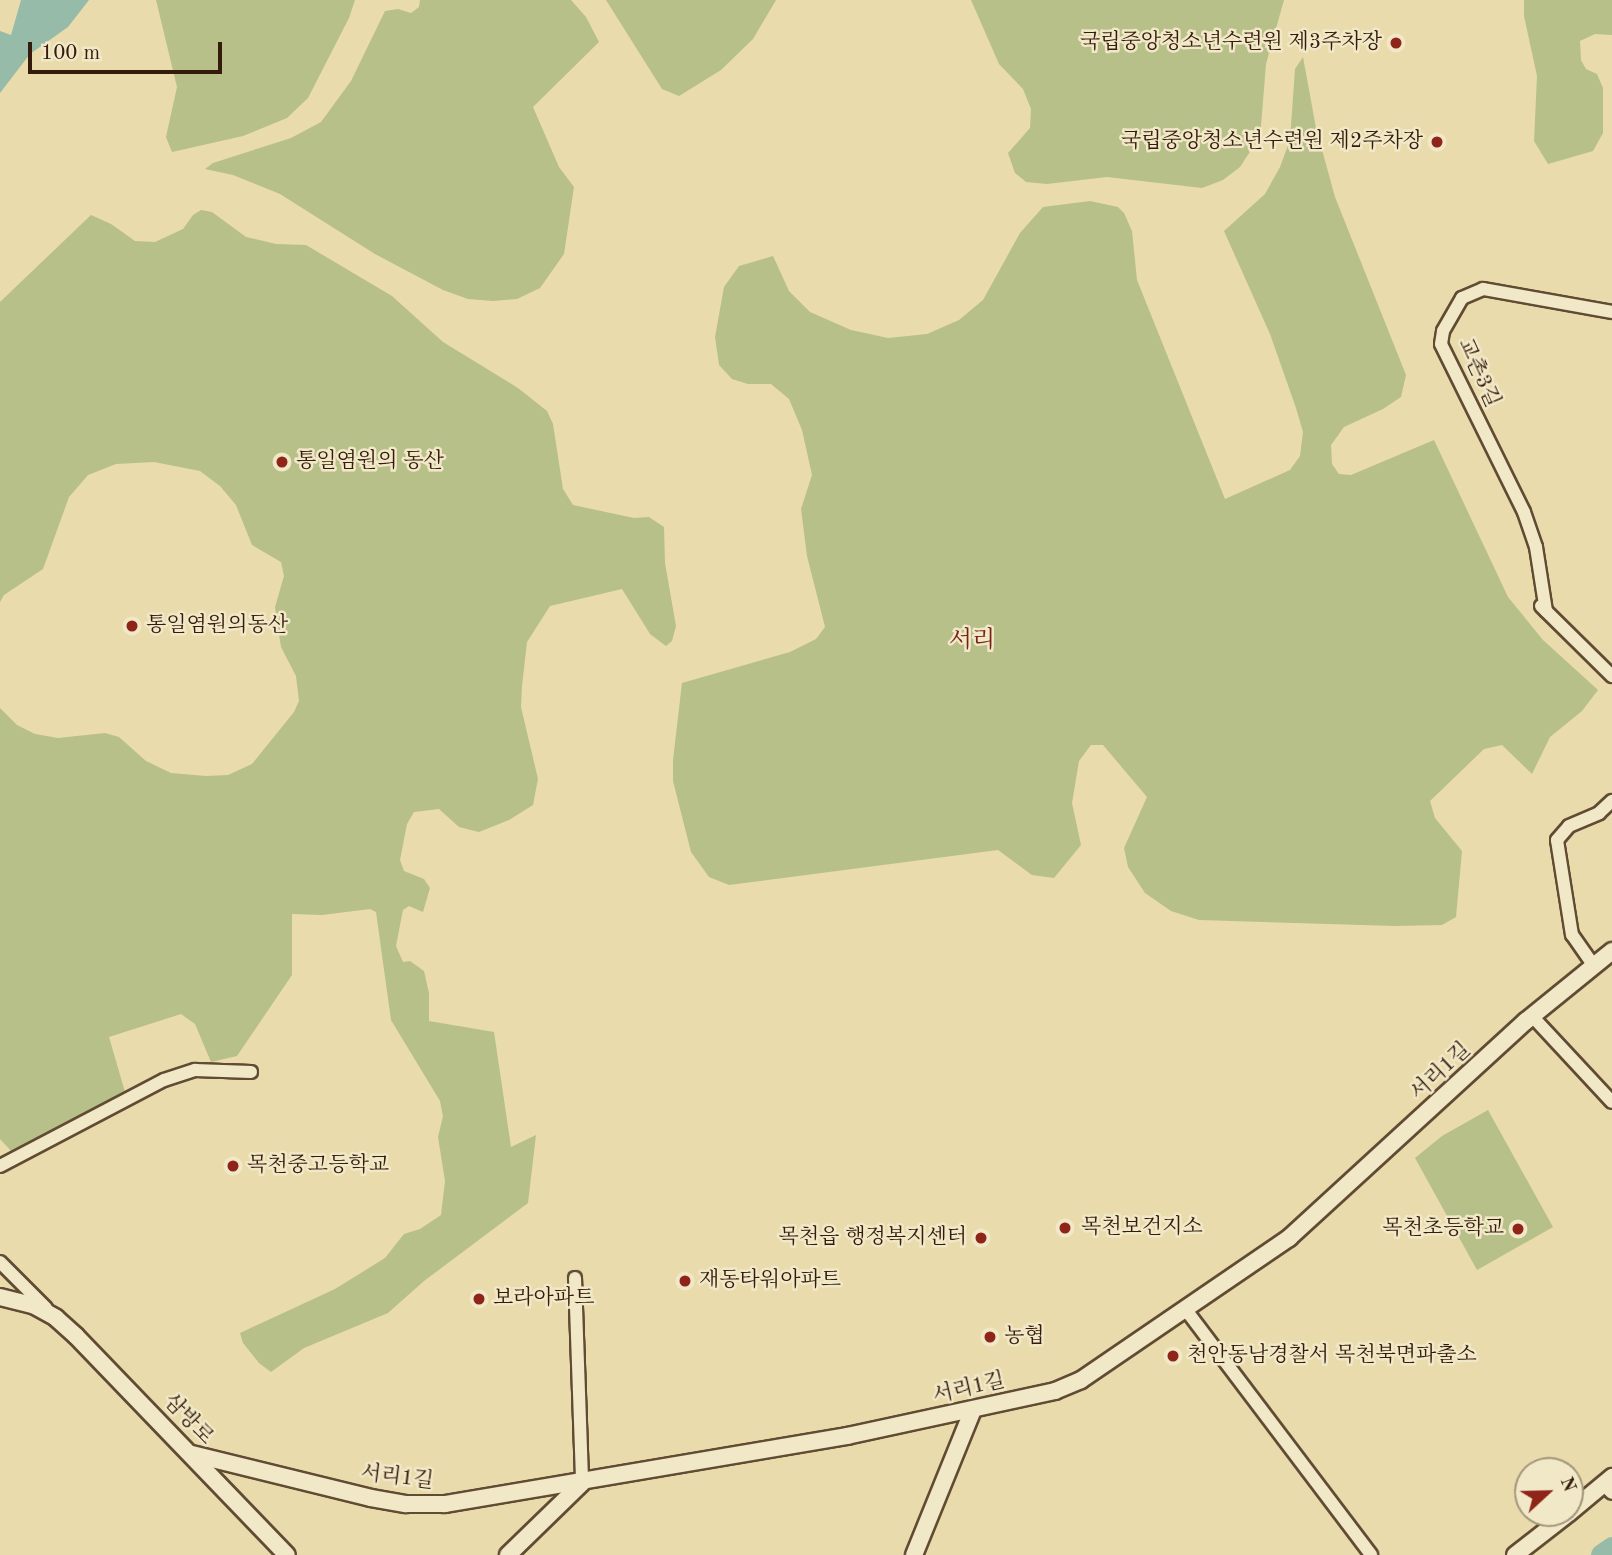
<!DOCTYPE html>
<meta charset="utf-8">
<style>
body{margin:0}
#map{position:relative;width:1612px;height:1555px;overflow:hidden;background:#e9dbab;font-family:"Old Standard TT","Noto Serif KR",serif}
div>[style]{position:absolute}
.green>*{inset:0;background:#b7c088}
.water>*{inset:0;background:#97bba9}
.river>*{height:23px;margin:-11.5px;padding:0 11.5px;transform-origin:11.5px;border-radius:11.5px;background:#97bba9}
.roads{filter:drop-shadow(2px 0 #614b33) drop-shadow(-2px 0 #614b33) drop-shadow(0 2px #614b33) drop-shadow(0 -2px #614b33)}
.street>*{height:12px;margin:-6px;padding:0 6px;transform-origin:6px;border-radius:6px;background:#f1e8c8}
.secondary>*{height:16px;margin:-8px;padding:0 8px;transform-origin:8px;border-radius:8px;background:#f1e8c8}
.dots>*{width:19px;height:19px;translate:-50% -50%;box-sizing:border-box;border:4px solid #f1e8c8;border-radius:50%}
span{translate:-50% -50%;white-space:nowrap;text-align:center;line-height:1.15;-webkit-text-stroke:5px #f1e8c8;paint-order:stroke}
.poi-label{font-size:21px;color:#341b0b}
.right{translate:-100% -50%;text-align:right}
.left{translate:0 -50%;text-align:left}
.street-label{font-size:21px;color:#341b0b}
.quarter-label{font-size:24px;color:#7a1f14}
.north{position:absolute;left:1514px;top:1457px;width:70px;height:70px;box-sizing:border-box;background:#f1e8c8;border:2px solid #a5967c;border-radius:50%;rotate:68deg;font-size:19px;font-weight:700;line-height:28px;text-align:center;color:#341b0b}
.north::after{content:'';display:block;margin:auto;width:24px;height:32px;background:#8f2418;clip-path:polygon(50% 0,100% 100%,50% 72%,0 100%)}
.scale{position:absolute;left:28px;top:42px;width:194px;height:32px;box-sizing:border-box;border:4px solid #341b0b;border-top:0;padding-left:9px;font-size:21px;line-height:24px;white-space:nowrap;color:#341b0b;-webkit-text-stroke:5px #f1e8c8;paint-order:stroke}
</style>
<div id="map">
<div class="green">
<i style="clip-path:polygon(156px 0,355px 0,349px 18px,308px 98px,287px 118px,243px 136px,172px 152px,166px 137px,177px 87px)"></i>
<i style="clip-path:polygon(420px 0,571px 0,586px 17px,599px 42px,533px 107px,559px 167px,574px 187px,564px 254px,540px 288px,517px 299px,493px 301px,468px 299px,443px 290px,375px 254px,280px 194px,233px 175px,205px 169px,213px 163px,291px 138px,321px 122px,351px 81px,385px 11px,398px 9px,411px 13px,419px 7px)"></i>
<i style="clip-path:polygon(606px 0,776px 0,753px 39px,721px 70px,679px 96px,662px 89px)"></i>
<i style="clip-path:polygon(971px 0,1284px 0,1266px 64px,1261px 126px,1253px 147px,1240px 167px,1223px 180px,1202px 188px,1107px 177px,1047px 184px,1026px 182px,1015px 173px,1008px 153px,1030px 128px,1031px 109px,1023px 89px,999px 64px)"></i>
<i style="clip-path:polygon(1524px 0,1612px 0,1612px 35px,1595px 34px,1580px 41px,1581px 60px,1586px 69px,1597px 74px,1603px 88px,1603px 133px,1593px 151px,1548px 164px,1534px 141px,1537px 76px,1524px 16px)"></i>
<i style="clip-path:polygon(1303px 57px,1316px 128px,1335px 197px,1406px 375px,1401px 397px,1383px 409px,1344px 427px,1331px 445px,1332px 464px,1339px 474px,1351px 475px,1434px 440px,1508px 597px,1543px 640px,1598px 690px,1582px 711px,1550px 737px,1532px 774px,1502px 745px,1484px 749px,1430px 801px,1435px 818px,1462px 851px,1456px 917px,1442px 925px,1395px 926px,1199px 920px,1171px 911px,1145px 893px,1128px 867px,1124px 848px,1147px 797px,1103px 745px,1091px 745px,1079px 761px,1072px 803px,1081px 845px,1054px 878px,1032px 875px,998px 850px,729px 885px,709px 877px,691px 852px,673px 781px,673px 760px,682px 683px,790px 652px,816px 639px,825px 627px,807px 556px,801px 509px,812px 475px,802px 430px,789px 399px,771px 384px,748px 384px,732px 379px,719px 365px,715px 337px,724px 287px,739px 266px,773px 256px,789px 291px,810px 312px,851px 330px,888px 338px,927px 334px,959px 320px,983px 300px,1020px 233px,1043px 207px,1090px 201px,1118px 207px,1124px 213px,1132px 231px,1137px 280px,1225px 499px,1290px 470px,1300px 456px,1303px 432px,1296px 408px,1270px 334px,1224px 231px,1265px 194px,1280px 167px,1290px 140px,1295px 69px)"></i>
<i style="clip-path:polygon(201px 210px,212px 212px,246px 237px,276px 244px,306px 245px,392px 296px,443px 342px,518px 388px,547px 411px,553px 424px,563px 489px,573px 505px,634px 518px,649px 517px,664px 527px,665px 563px,676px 626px,672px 641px,666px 646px,650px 634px,622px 589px,550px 606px,527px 642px,522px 686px,521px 707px,538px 779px,533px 805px,509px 820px,479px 832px,459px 827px,439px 809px,414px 812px,407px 824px,400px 860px,404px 871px,424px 879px,430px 888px,423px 912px,409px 906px,403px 910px,396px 946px,403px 962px,410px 961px,424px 971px,429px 993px,429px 1021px,494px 1032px,511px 1147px,536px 1135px,528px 1203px,424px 1281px,388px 1313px,304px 1348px,271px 1372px,259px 1363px,243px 1343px,240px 1333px,335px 1289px,385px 1258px,404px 1234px,420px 1229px,441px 1215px,445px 1181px,438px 1137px,443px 1116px,440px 1101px,391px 1020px,376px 912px,370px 909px,322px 915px,292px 914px,292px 975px,237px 1056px,211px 1062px,195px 1024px,181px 1014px,109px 1037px,125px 1092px,12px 1152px,0 1139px,0 708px,17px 725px,35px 734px,58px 738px,105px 733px,119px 737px,146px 761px,171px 773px,206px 776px,228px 775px,252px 764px,294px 712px,299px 701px,296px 676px,281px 647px,278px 628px,275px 607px,284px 576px,281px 562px,252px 545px,236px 505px,220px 486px,200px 471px,154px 462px,116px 464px,88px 475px,69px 497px,43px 569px,4px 595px,0 602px,0 302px,91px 215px,111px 224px,135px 241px,155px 242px,183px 229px,193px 215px)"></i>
<i style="clip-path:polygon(1488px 1110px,1553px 1227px,1477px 1270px,1415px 1158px,1442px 1136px)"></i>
</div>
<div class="water">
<i style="clip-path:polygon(21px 0,89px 0,68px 27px,30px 54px,0 93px,0 31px,11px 35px)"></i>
</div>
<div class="river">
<i style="left:1602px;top:1555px;width:12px;rotate:-35deg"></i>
</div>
<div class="roads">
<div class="street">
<i style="left:1541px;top:606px;width:100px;rotate:44.6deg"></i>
<i style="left:1546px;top:611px;width:65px;rotate:-98.9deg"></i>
<i style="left:1536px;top:547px;width:37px;rotate:-109deg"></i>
<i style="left:1524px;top:512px;width:187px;rotate:-116.3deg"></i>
<i style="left:1441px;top:344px;width:13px;rotate:-81deg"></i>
<i style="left:1443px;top:331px;width:38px;rotate:-60deg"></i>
<i style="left:1462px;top:298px;width:23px;rotate:-23deg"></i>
<i style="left:1483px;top:289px;width:131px;rotate:10.1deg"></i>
<i style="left:1594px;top:966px;width:38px;rotate:-125deg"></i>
<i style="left:1572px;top:935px;width:96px;rotate:-99deg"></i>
<i style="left:1557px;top:840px;width:18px;rotate:-49deg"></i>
<i style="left:1569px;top:826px;width:33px;rotate:-23deg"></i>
<i style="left:1599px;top:813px;width:18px;rotate:-43deg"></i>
<i style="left:1532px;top:1016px;width:117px;rotate:47.1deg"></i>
<i style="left:0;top:1166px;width:185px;rotate:-27.7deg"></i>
<i style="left:164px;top:1080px;width:33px;rotate:-18deg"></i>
<i style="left:195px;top:1070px;width:56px;rotate:2deg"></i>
<i style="left:0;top:1262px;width:65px;rotate:45deg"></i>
<i style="left:575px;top:1278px;width:205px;rotate:88deg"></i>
<i style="left:1186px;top:1310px;width:307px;rotate:52.9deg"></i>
<i style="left:1604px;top:1485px;width:11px;rotate:45deg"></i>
</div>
<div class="secondary">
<i style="left:0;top:1297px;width:34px;rotate:14deg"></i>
<i style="left:33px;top:1305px;width:26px;rotate:29deg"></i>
<i style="left:56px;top:1318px;width:27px;rotate:42deg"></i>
<i style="left:76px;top:1336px;width:304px;rotate:46.1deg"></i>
<i style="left:192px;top:1454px;width:184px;rotate:13.8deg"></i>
<i style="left:371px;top:1498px;width:36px;rotate:10deg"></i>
<i style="left:406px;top:1504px;width:39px"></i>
<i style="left:445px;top:1504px;width:408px;rotate:-9.6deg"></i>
<i style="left:847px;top:1436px;width:213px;rotate:-12.2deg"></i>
<i style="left:1055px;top:1391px;width:28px;rotate:-23deg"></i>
<i style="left:1081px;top:1380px;width:252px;rotate:-34.3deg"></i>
<i style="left:1289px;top:1238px;width:321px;rotate:-42.5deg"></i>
<i style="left:1526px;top:1021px;width:111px;rotate:-39.1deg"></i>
<i style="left:1570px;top:1512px;width:55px;rotate:-39.8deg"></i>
<i style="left:508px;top:1555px;width:103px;rotate:-44.2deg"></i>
<i style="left:914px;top:1555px;width:157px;rotate:-67.9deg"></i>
<i style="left:1515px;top:1555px;width:68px;rotate:-37.9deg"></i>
</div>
</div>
<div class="dots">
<i style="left:1396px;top:43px;background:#8f2418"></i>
<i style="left:1437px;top:142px;background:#8f2418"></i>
<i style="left:282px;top:462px;background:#8f2418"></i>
<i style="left:132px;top:626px;background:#8f2418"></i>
<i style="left:233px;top:1166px;background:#8f2418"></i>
<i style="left:1065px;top:1228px;background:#8f2418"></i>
<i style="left:1518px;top:1229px;background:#8f2418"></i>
<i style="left:981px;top:1238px;background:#8f2418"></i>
<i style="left:685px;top:1281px;background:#8f2418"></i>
<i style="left:479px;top:1299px;background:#8f2418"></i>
<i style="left:990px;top:1337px;background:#8f2418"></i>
<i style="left:1173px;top:1356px;background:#8f2418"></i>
</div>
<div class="poi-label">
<span class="right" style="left:1382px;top:43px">국립중앙청소년수련원 제3주차장</span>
<span class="right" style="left:1423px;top:142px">국립중앙청소년수련원 제2주차장</span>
<span class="left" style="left:296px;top:462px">통일염원의 동산</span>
<span class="left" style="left:146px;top:626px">통일염원의동산</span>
<span class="left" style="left:247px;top:1166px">목천중고등학교</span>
<span class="left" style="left:1081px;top:1228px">목천보건지소</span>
<span class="right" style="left:1504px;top:1229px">목천초등학교</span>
<span class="right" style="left:967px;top:1238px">목천읍 행정복지센터</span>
<span class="left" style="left:699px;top:1281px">재동타워아파트</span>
<span class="left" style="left:493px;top:1299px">보라아파트</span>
<span class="left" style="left:1004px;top:1337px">농협</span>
<span class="left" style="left:1187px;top:1356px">천안동남경찰서 목천북면파출소</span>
</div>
<div class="street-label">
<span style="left:1478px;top:373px;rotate:66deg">교촌3길</span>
<span style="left:1441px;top:1072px;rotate:-43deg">서리1길</span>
<span style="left:969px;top:1389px;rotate:-13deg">서리1길</span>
<span style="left:188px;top:1420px;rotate:46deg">삼방로</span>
<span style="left:397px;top:1478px;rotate:7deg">서리1길</span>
</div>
<div class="quarter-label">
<span style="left:972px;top:642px">서리</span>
</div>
<div class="north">N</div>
<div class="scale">100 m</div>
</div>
